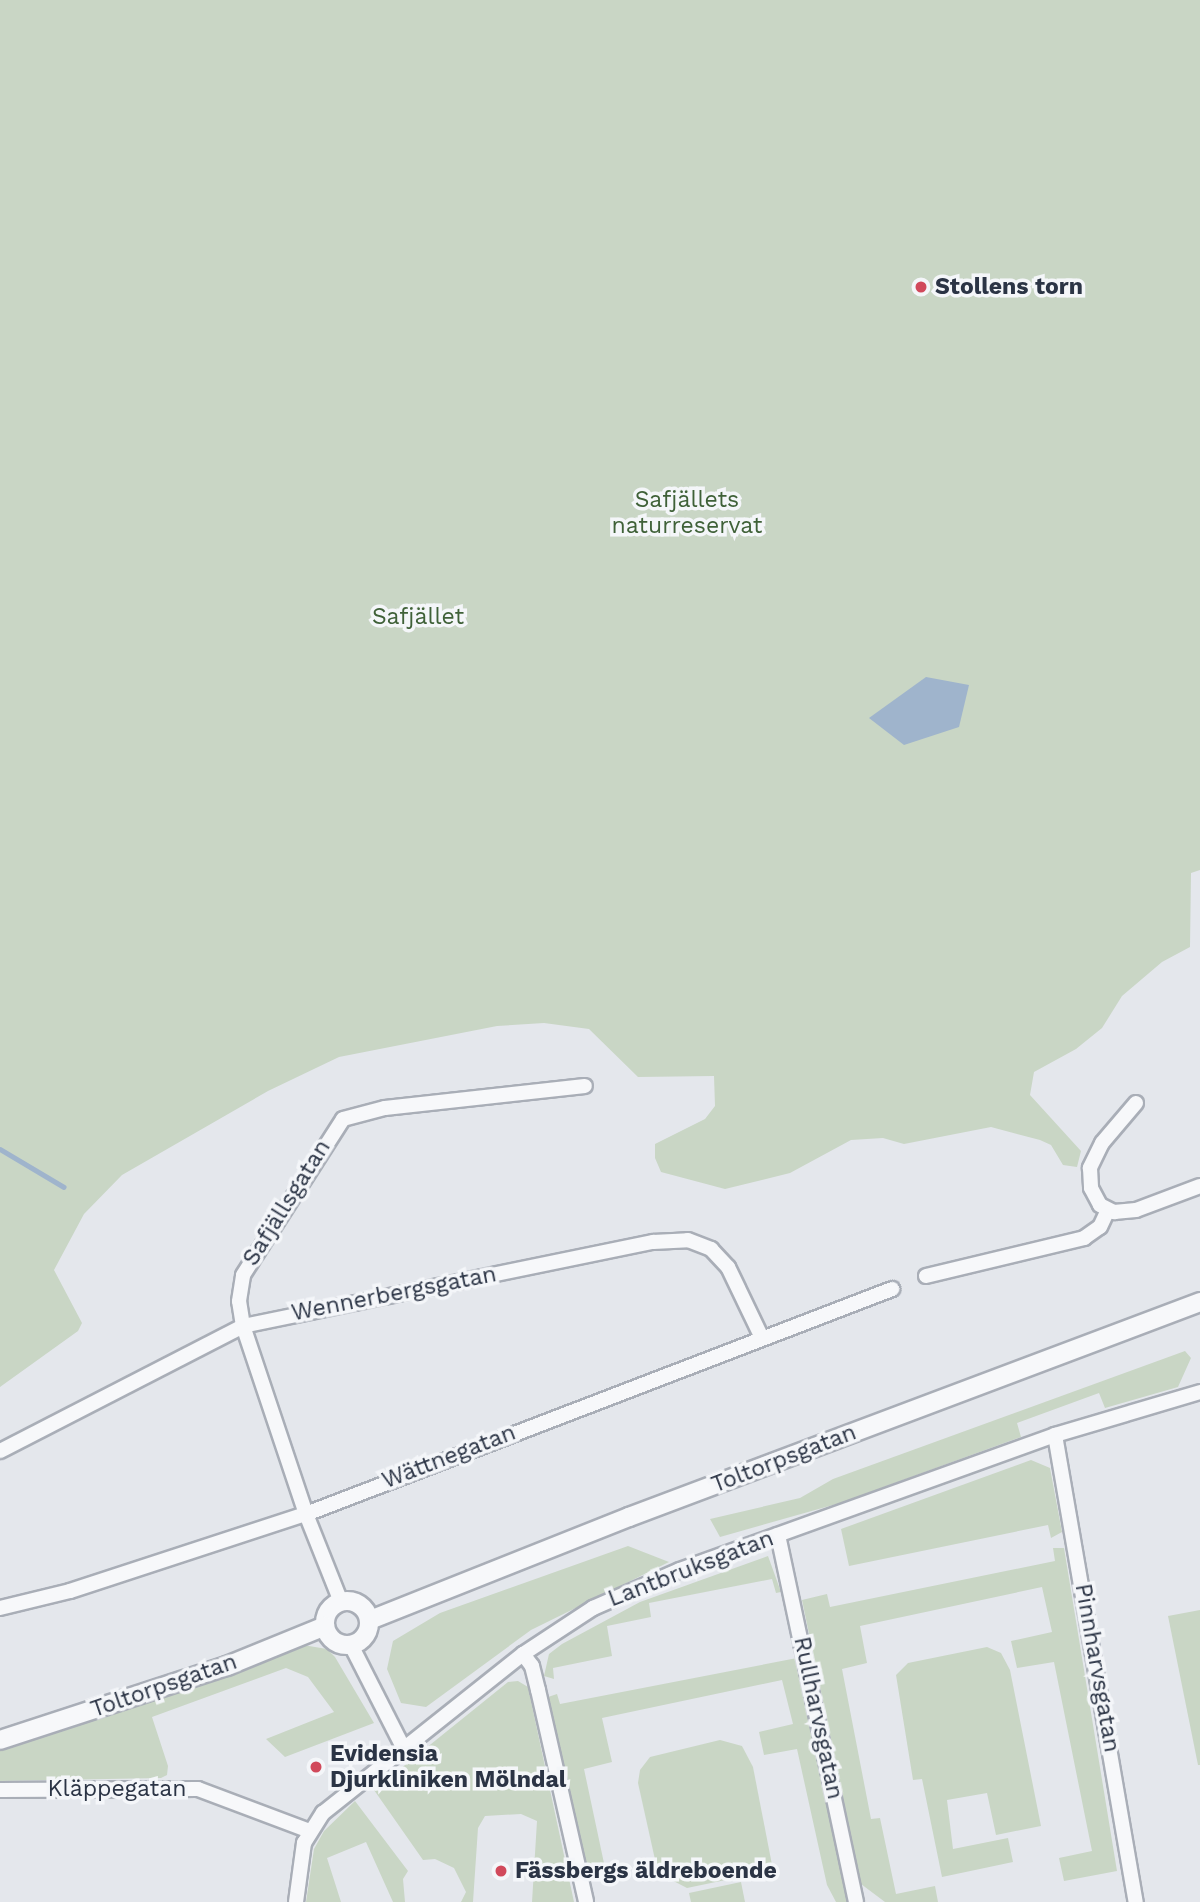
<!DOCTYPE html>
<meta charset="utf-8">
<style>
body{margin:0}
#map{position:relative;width:1200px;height:1902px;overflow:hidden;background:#e4e7ec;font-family:"Work Sans",sans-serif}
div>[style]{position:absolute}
.green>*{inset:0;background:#c9d6c5}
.water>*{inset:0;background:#9fb4cc}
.stream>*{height:4.5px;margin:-2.25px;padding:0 2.25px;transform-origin:2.25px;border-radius:2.25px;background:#9fb4cc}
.roads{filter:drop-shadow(2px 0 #a9aeb7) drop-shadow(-2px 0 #a9aeb7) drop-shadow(0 2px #a9aeb7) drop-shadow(0 -2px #a9aeb7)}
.minor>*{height:14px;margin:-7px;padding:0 7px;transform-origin:7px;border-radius:7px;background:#f7f8fa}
.tertiary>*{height:18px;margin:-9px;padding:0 9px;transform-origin:9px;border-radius:9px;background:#f7f8fa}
.tertiary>.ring{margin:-9px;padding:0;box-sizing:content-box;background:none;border:18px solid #f7f8fa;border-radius:50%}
.dots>*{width:19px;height:19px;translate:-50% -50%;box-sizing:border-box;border:4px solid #f4f6f9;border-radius:50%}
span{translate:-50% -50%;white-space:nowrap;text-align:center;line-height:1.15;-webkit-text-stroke:7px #f4f6f9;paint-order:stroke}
.poi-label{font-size:23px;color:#2b3445;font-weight:700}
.left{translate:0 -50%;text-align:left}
.park-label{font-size:23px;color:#3f6138}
.street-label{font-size:23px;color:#2b3445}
</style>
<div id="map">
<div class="green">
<i style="clip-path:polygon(0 0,1200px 0,1200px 870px,1191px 873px,1190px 947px,1162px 962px,1122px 996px,1102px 1028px,1076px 1049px,1034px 1072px,1030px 1095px,1081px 1151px,1077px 1167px,1063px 1165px,1051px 1145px,1040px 1140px,991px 1127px,904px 1144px,883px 1138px,851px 1140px,790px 1173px,725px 1189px,661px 1172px,655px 1158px,655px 1144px,705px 1119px,715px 1106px,714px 1076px,638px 1077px,589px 1029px,544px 1023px,497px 1026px,339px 1057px,268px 1091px,122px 1175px,84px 1214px,54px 1270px,82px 1323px,78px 1331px,0 1387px)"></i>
<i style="clip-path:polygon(1185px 1351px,1191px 1358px,1178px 1387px,1105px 1408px,1099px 1393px,1017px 1423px,1021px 1437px,840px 1503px,720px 1537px,710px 1519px,800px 1498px,833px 1479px)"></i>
<i style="clip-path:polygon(1031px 1460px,1050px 1468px,1062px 1532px,1051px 1538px,1048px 1525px,849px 1566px,841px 1529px)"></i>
<i style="clip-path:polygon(628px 1546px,669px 1562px,531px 1630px,426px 1707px,401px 1703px,387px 1669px,393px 1641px,440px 1613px)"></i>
<i style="clip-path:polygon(1053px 1548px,1064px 1548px,1117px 1871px,1064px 1881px,1059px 1858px,1092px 1851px,1054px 1662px,1017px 1668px,1011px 1641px,1052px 1632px,1042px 1587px,860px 1626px,867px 1663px,842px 1669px,871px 1819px,880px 1818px,896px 1894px,935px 1886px,938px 1902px,885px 1902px,861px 1884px,802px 1600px,827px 1594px,830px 1607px,1055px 1561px)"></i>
<i style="clip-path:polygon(768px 1556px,781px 1592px,776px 1593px,772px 1579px,649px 1603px,651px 1617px,607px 1626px,612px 1656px,553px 1668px,554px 1679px,544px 1676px,549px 1654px,562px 1644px,640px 1602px)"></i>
<i style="clip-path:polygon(1200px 1610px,1200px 1765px,1198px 1765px,1168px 1616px)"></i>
<i style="clip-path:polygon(303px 1645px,327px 1649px,335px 1657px,374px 1723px,285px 1757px,266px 1739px,334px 1712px,308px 1677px,286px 1668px,152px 1717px,168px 1766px,167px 1775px,161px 1778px,0 1781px,0 1748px,189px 1688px)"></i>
<i style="clip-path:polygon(987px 1647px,1001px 1653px,1010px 1670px,1041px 1826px,996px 1835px,987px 1793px,947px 1800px,953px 1849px,1008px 1838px,1013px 1862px,942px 1877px,922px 1779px,913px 1780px,896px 1675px,908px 1663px)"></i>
<i style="clip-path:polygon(797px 1658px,848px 1902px,836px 1902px,827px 1885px,797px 1749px,764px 1755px,759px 1732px,793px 1724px,782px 1680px,602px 1718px,612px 1762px,584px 1769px,608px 1882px,587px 1874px,545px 1698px,557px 1694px,560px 1704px)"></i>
<i style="clip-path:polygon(518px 1681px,528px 1687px,574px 1902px,532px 1902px,537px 1821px,521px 1814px,485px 1816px,478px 1828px,473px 1902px,461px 1902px,466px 1892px,454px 1868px,435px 1859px,423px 1860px,374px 1790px,508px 1682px)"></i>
<i style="clip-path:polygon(720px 1740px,742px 1746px,753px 1767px,773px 1870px,687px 1888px,658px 1873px,638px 1783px,640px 1770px,650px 1757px)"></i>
<i style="clip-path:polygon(355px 1801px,408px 1871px,403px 1879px,405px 1902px,393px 1902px,366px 1842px,327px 1858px,341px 1902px,306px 1902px,314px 1849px,324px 1831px)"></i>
<i style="clip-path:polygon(741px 1882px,745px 1902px,691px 1902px,689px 1893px)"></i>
</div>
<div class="water">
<i style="clip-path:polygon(926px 677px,969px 685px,959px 727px,904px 745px,869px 718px)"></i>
</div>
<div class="stream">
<i style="left:0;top:1149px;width:74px;rotate:30.7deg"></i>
</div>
<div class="roads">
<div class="minor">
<i style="left:1136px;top:1103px;width:52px;rotate:130.4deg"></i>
<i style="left:1102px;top:1143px;width:28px;rotate:116deg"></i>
<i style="left:1090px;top:1168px;width:20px;rotate:87deg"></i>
<i style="left:1091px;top:1188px;width:19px;rotate:62deg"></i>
<i style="left:1100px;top:1205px;width:16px;rotate:27deg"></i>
<i style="left:1114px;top:1212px;width:22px;rotate:-5deg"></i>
<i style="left:1136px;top:1210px;width:68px;rotate:-20.6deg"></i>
<i style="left:926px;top:1276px;width:163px;rotate:-13.5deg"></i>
<i style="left:1084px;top:1238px;width:19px;rotate:-35deg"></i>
<i style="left:1100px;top:1227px;width:19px;rotate:-65deg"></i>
<i style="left:1055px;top:1435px;width:474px;rotate:80.2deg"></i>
<i style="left:0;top:1451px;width:273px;rotate:-27.2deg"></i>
<i style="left:243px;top:1326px;width:419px;rotate:-11.6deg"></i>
<i style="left:653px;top:1242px;width:35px;rotate:-3deg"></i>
<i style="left:688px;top:1240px;width:25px;rotate:21deg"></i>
<i style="left:711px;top:1249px;width:25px;rotate:47deg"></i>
<i style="left:728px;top:1267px;width:79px;rotate:64.4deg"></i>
<i style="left:778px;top:1535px;width:375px;rotate:78deg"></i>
<i style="left:341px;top:1602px;width:95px;rotate:-111.7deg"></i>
<i style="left:306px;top:1514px;width:198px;rotate:-108.5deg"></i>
<i style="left:243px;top:1326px;width:25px;rotate:-99deg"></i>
<i style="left:239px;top:1301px;width:26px;rotate:-81deg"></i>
<i style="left:243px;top:1275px;width:185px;rotate:-57.3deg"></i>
<i style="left:343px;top:1119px;width:43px;rotate:-14.7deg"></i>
<i style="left:385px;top:1108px;width:201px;rotate:-6.3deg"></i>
<i style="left:0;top:1608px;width:72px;rotate:-13.7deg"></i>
<i style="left:70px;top:1591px;width:248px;rotate:-18.1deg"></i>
<i style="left:306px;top:1514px;width:628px;rotate:-21deg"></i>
<i style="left:351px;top:1645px;width:114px;rotate:63deg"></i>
<i style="left:523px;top:1654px;width:15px;rotate:53deg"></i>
<i style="left:532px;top:1666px;width:25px;rotate:76deg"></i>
<i style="left:538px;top:1690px;width:217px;rotate:77.2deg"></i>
<i style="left:0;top:1790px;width:198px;rotate:-0.3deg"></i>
<i style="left:198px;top:1789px;width:120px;rotate:20.6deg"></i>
<i style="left:296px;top:1902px;width:60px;rotate:-82.3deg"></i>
<i style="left:304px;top:1843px;width:36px;rotate:-58deg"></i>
<i style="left:323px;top:1813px;width:256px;rotate:-38.5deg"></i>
<i style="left:523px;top:1654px;width:84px;rotate:-33.3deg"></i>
<i style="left:593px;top:1608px;width:95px;rotate:-23.6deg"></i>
<i style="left:680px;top:1570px;width:399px;rotate:-19.8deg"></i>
<i style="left:1055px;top:1435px;width:151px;rotate:-16.5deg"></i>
</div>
<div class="tertiary">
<i class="ring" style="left:325px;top:1601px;width:26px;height:26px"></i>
<i style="left:370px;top:1620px;width:279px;rotate:-21.7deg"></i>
<i style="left:629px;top:1517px;width:610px;rotate:-20.63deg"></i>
<i style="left:0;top:1740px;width:239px;rotate:-18.1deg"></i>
<i style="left:227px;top:1666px;width:106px;rotate:-22.2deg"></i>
</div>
</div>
<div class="dots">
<i style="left:921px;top:287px;background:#d1495b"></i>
<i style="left:316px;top:1767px;background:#d1495b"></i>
<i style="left:501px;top:1871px;background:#d1495b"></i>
</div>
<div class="poi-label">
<span class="left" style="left:935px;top:287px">Stollens torn</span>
<span class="left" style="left:330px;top:1767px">Evidensia<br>Djurkliniken Mölndal</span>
<span class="left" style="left:515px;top:1871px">Fässbergs äldreboende</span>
</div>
<div class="park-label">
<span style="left:687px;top:513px">Safjällets<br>naturreservat</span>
<span style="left:418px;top:617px">Safjället</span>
</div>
<div class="street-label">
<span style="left:287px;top:1203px;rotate:-58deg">Safjällsgatan</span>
<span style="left:394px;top:1294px;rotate:-11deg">Wennerbergsgatan</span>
<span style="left:449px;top:1457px;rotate:-21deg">Wättnegatan</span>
<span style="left:784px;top:1459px;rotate:-21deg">Toltorpsgatan</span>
<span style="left:691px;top:1569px;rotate:-21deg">Lantbruksgatan</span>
<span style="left:1097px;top:1668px;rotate:80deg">Pinnharvsgatan</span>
<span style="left:164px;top:1686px;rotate:-19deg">Toltorpsgatan</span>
<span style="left:818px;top:1718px;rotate:78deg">Rullharvsgatan</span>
<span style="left:117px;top:1789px">Kläppegatan</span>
</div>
</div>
